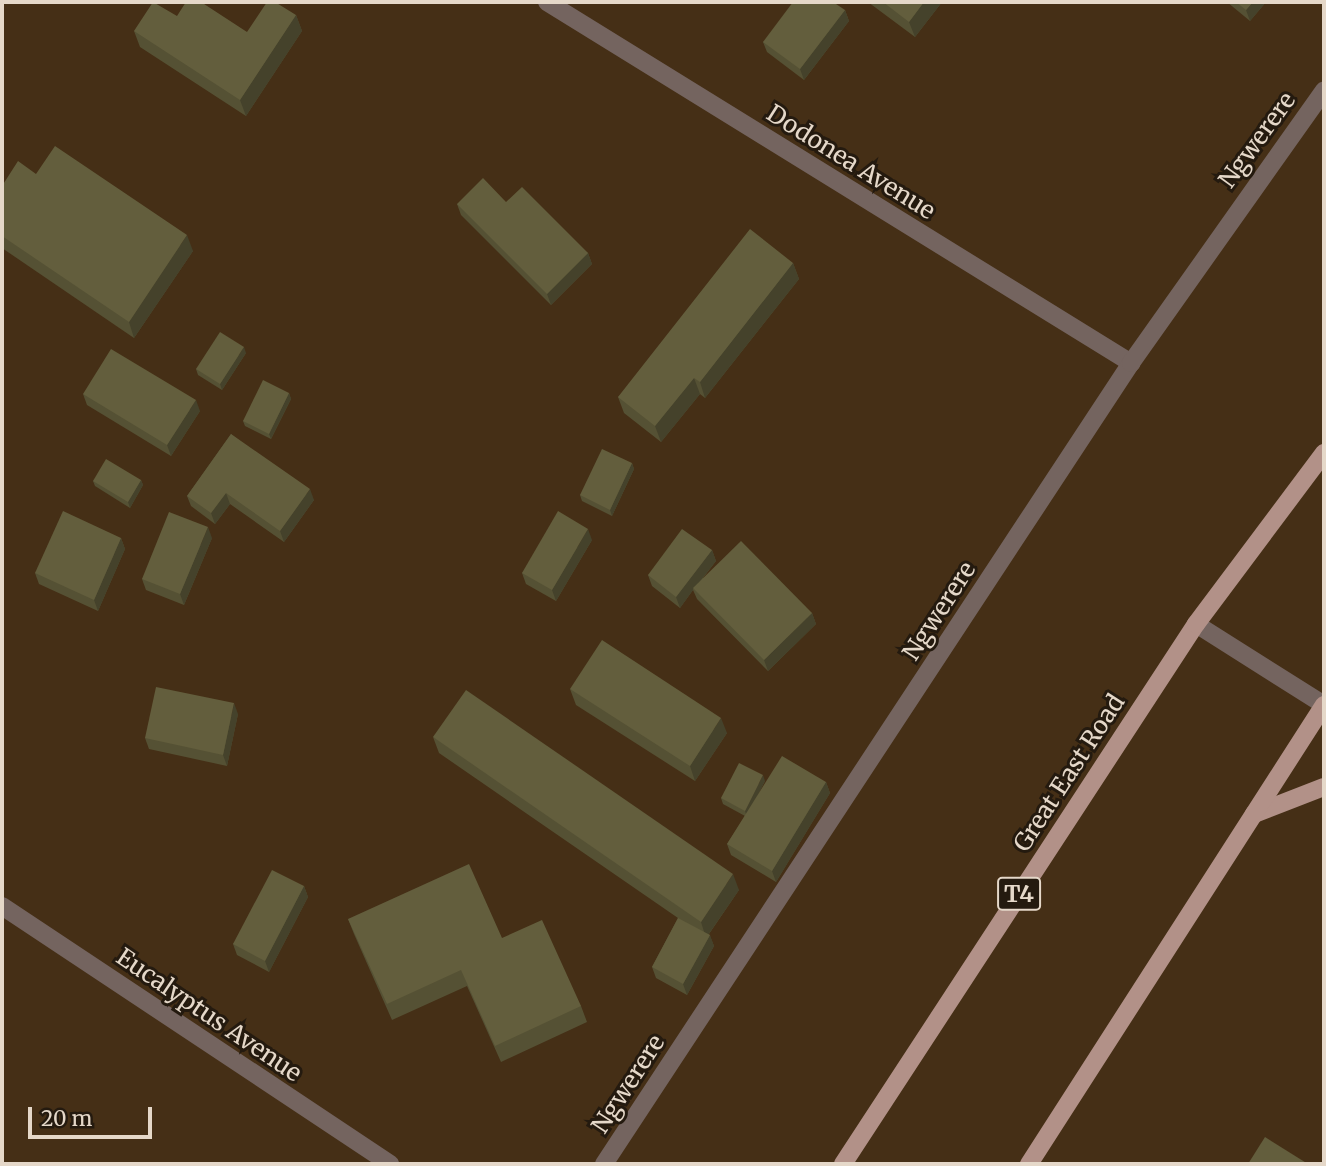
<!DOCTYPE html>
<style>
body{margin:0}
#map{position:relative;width:1326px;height:1166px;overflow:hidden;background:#452f16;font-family:Merriweather,serif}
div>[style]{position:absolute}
.minor>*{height:18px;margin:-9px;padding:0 9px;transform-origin:9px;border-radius:9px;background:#74645f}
.tertiary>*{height:18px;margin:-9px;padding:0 9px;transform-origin:9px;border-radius:9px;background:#74645f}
.primary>*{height:18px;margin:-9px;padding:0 9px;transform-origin:9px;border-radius:9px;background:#b29188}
.wall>*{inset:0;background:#555134}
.shaded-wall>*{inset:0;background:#45422b}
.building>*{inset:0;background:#635e3d}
span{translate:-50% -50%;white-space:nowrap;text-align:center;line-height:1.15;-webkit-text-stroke:6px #241a0f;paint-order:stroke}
.shield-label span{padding:2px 5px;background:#241a0f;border:2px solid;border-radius:5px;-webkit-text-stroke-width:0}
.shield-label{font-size:23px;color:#e5d8c9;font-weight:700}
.street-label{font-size:24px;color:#e5d8c9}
.frame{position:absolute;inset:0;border:4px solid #e5d8c9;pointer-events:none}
.scale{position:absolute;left:28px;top:1107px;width:124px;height:32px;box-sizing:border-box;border:4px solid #e5d8c9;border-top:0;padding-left:9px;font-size:21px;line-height:24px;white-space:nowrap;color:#e5d8c9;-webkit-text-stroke:5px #241a0f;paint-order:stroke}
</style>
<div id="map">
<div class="minor">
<i style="left:547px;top:2px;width:687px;rotate:31.72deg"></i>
<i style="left:2px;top:906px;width:466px;rotate:33.6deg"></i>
<i style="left:604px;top:1164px;width:959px;rotate:-56.66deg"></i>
<i style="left:1131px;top:363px;width:334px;rotate:-54.7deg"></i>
</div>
<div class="tertiary">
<i style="left:1196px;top:624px;width:151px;rotate:32.3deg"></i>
</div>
<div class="primary">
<i style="left:1254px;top:814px;width:75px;rotate:-21.1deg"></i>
<i style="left:843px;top:1164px;width:645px;rotate:-56.83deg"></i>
<i style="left:1196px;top:624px;width:214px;rotate:-53.2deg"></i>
<i style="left:1029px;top:1164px;width:546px;rotate:-57.27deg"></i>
</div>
<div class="wall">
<i style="clip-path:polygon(868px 2px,942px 2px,915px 37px)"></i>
<i style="clip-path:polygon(1227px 2px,1266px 2px,1250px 21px)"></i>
<i style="clip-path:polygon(845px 10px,849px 21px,804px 80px,767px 52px,763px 42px)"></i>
<i style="clip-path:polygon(296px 15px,302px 31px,246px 116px,140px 47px,134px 31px,177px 16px,247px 32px)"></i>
<i style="clip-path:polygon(36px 174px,193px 251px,134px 338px,2px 248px,2px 186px)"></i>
<i style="clip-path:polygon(506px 202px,588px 253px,592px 264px,551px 305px,461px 215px,457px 204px)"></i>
<i style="clip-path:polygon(793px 263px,799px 279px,705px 398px,700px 394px,661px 442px,624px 413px,618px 397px)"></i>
<i style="clip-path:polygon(246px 353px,222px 390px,198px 375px,196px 369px)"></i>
<i style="clip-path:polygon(289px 393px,291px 399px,271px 439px,245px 426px,243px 421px)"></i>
<i style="clip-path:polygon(83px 394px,200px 411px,171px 456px,87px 405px)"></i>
<i style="clip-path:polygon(231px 434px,314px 500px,284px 542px,230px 504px,215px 524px,191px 506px,187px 496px)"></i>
<i style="clip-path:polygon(632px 463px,634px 469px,612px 516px,582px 501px,580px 495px)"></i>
<i style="clip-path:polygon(141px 480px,143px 485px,130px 508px,95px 486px,93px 481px)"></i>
<i style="clip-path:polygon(121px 538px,125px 549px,98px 611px,39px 584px,35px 573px)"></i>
<i style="clip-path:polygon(212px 538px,184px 605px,146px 590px,142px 579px)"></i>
<i style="clip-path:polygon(592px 540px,556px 601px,526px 584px,522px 573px)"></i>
<i style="clip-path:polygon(712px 550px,716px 561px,703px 578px,812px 613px,816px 624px,768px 671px,697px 599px,693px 590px,680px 608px,652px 586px,648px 575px)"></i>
<i style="clip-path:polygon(570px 689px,727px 733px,695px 781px,576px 705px)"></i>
<i style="clip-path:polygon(238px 714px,227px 766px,149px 749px,145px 738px)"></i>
<i style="clip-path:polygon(433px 737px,739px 890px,709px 934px,714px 946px,687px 995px,656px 978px,652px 967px,678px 918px,439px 753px)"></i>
<i style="clip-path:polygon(765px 781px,757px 796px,826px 782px,830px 793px,776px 882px,731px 855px,727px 844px,745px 816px,723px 804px,721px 798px)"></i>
<i style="clip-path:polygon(304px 886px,308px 897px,269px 972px,237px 955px,233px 944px)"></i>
<i style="clip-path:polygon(348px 919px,502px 938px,581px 1006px,587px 1022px,501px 1062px,467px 986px,392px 1020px,354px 934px)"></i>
</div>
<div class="shaded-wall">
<i style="clip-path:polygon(924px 2px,942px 2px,915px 37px,909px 22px)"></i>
<i style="clip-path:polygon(1253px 2px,1266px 2px,1250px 21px,1246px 10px)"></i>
<i style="clip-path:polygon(845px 10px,849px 21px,804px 80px,800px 69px)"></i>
<i style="clip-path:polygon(296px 15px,302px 31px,246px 116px,240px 100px)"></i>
<i style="clip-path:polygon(187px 235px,193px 251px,134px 338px,129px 322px)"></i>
<i style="clip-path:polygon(588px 253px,592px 264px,551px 305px,547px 294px)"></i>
<i style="clip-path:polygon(793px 263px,799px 279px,705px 398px,700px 382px)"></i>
<i style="clip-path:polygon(244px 347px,246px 353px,222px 390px,220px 384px)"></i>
<i style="clip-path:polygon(694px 378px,700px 394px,661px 442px,655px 426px)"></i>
<i style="clip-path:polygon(289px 393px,291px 399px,271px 439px,269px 434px)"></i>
<i style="clip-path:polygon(196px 400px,200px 411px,171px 456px,167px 445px)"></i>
<i style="clip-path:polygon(632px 463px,634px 469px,612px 516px,610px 510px)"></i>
<i style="clip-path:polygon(141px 480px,143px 485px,130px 508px,128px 502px)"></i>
<i style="clip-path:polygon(310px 489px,314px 500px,284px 542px,280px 531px)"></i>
<i style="clip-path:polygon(226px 493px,230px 504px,215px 524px,211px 513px)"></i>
<i style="clip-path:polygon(208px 527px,212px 538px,184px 605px,180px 594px)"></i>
<i style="clip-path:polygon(588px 529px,592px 540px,556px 601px,552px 590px)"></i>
<i style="clip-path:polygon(121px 538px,125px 549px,98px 611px,94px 600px)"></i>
<i style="clip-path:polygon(712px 550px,716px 561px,694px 589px,693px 588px,693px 590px,680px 608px,676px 597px)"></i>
<i style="clip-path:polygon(812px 613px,816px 624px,768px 671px,764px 660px)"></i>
<i style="clip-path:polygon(234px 703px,238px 714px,227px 766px,223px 755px)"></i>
<i style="clip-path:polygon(721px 718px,727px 733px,695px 781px,690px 766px)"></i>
<i style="clip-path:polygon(763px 775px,765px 781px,747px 817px,745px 811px)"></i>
<i style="clip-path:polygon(826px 782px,830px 793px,776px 882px,772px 871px)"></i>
<i style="clip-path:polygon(733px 874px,739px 890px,706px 938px,701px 922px)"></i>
<i style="clip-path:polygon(304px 886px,308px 897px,269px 972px,265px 961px)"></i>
<i style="clip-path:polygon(710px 935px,714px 946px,687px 995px,683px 984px)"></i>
</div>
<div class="building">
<i style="clip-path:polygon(153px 2px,177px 16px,186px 2px,201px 2px,247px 32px,267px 2px,275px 2px,296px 15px,240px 100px,134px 31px)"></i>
<i style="clip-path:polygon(793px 2px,833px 2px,845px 10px,800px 69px,763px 42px)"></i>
<i style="clip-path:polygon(883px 2px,924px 2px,909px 22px)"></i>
<i style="clip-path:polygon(1236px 2px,1253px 2px,1246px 10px)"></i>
<i style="clip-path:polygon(55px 146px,187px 235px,129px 322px,2px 236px,2px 186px,18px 161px,36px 174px)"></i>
<i style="clip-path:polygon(483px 178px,506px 202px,522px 187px,588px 253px,547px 294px,457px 204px)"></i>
<i style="clip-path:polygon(750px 229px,793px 263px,700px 382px,694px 378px,655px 426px,618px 397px)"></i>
<i style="clip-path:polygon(220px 332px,244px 347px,220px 384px,196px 369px)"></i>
<i style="clip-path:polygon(111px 349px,196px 400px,167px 445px,83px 394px)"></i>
<i style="clip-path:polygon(263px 380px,289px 393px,269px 434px,243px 421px)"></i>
<i style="clip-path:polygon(231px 434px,310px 489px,280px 531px,226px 493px,211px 513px,187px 496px)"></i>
<i style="clip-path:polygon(602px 449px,632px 463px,610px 510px,580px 495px)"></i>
<i style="clip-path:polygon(106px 459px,141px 480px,128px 502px,93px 481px)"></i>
<i style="clip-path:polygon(63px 511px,121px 538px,94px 600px,35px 573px)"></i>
<i style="clip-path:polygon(558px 511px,588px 529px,552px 590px,522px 573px)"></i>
<i style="clip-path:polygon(169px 512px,208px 527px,180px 594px,142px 579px)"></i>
<i style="clip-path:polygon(682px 529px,712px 550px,676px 597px,648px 575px)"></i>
<i style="clip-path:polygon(741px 541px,812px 613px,764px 660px,693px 588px)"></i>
<i style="clip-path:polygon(602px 640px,721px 718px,690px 766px,570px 689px)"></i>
<i style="clip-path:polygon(156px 687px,234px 703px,223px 755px,145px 738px)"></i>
<i style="clip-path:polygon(466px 690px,733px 874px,701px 922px,433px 737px)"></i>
<i style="clip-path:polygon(782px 756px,826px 782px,772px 871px,727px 844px)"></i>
<i style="clip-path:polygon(739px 763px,763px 775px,745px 811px,721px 798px)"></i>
<i style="clip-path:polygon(469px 864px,502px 938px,542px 920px,581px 1006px,495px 1046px,461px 970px,387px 1004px,348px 919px)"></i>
<i style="clip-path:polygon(272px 870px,304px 886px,265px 961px,233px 944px)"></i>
<i style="clip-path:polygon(678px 918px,710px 935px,683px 984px,652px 967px)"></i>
<i style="clip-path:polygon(1265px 1137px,1308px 1164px,1248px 1164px)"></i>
</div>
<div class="shield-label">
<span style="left:1019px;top:894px">T4</span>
</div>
<div class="street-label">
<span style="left:1257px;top:140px;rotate:-54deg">Ngwerere</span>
<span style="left:851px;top:162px;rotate:32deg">Dodonea Avenue</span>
<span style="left:939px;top:611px;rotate:-57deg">Ngwerere</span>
<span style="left:1069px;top:773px;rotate:-57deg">Great East Road</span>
<span style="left:209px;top:1015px;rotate:34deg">Eucalyptus Avenue</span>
<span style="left:628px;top:1084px;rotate:-57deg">Ngwerere</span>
</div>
<div class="frame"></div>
<div class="scale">20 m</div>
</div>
